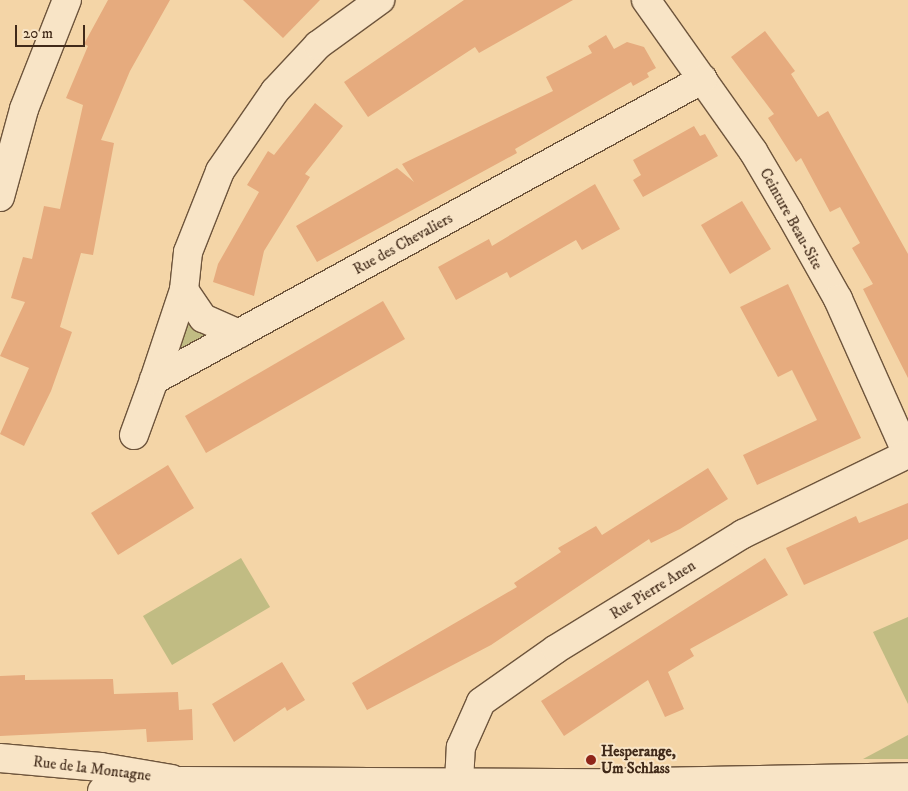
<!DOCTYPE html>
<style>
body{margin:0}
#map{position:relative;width:908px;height:791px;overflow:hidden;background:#f4d5a7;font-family:"IM FELL DW Pica",serif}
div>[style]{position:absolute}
.green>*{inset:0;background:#c1bc83}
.building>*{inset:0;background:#e6ab7e}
.roads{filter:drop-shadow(1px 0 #6e553c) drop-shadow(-1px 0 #6e553c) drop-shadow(0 1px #6e553c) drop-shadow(0 -1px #6e553c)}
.street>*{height:28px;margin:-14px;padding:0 14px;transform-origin:14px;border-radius:14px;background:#f8e4c6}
.secondary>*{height:28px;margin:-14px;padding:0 14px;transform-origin:14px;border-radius:14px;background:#f8e4c6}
.dots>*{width:14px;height:14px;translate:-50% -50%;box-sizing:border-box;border:2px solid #f8e4c6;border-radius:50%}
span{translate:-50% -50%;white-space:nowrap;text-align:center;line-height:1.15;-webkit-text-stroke:4px #f8e4c6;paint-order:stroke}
.street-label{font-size:15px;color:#412a19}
.poi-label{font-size:15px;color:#412a19;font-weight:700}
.left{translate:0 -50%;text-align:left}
.scale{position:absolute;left:15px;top:25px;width:70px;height:22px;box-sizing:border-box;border:2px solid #412a19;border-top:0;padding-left:6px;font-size:15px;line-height:18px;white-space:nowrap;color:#412a19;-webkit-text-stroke:4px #f8e4c6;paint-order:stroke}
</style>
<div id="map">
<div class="green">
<i style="clip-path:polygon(185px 317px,209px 339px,173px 360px)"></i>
<i style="clip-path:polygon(241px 558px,270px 607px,172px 665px,143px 616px)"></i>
<i style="clip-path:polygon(908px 617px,908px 704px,873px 632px)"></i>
<i style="clip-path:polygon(908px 735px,908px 759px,863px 759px)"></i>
</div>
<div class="building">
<i style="clip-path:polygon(108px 0,170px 0,130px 71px,101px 140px,114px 143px,93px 255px,81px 253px,60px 327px,72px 332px,51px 391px,24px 446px,0 434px,29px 368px,0 356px,25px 302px,11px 298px,23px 257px,32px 259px,44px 206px,60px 209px,83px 105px,66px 98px,88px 46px,84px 44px)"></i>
<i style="clip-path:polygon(243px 0,320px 0,283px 38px)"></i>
<i style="clip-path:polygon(464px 0,573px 0,479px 53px,475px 47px,368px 117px,344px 82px)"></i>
<i style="clip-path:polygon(765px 31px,795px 71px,791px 74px,818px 117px,828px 111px,908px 254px,908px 378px,863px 289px,873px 284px,852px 248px,860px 243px,840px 207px,830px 212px,801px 158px,796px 162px,768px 118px,774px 114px,731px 57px)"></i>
<i style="clip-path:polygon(606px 35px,614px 49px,627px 42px,644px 47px,656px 68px,647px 73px,649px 77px,633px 86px,631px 82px,515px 149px,517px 153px,317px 262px,296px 226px,397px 168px,414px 182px,402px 164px,553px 91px,546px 77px,592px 53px,588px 46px)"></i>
<i style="clip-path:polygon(315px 103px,343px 126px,305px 174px,310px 177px,264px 251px,254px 296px,213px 282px,218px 264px,259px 192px,247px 185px,268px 151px,274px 155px)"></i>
<i style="clip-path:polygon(694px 126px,700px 136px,705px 134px,718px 156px,643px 197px,633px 180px,641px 175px,633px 160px)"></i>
<i style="clip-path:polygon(595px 184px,620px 229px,582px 250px,576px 240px,510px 278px,507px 272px,456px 300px,438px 267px,489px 239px,492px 246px)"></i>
<i style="clip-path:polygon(742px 201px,771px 249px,730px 274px,701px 225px)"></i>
<i style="clip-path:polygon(788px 284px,861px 438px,757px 485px,743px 455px,817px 420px,792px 370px,778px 377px,740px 307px)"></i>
<i style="clip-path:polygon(383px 301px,405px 339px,206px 453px,185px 416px)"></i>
<i style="clip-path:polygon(168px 465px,194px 508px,118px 555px,91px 513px)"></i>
<i style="clip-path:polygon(708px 468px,728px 499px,680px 529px,651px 543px,649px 539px,491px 645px,367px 710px,352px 683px,517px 587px,514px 583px,561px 552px,558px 548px,596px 526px,602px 535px)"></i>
<i style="clip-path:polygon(908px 503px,908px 539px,804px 585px,786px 548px,856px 516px,859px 523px)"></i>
<i style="clip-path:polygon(765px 558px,788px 595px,690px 649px,694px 656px,668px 672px,684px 709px,665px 717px,648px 680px,564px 736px,541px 701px)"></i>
<i style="clip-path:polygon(282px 662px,305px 700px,287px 711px,285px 707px,234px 742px,212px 704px)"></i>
<i style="clip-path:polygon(25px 675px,25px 680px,113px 679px,114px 694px,178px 692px,179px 710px,192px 709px,193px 740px,147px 742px,146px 729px,0 736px,0 676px)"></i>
</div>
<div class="roads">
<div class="street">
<i style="left:646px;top:0;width:185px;rotate:54.7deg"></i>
<i style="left:753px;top:151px;width:71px;rotate:59.5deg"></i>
<i style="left:789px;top:212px;width:100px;rotate:60.6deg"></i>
<i style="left:838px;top:299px;width:170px;rotate:66deg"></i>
<i style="left:0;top:197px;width:91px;rotate:-74.7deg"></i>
<i style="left:24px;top:109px;width:117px;rotate:-68.5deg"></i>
<i style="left:184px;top:290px;width:34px;rotate:56deg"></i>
<i style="left:203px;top:318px;width:39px;rotate:24deg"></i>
<i style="left:154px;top:380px;width:95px;rotate:-71.6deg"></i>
<i style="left:184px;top:290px;width:38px;rotate:-84deg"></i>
<i style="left:188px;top:252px;width:87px;rotate:-68.4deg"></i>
<i style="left:220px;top:171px;width:97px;rotate:-55.5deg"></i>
<i style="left:275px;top:91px;width:63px;rotate:-46.9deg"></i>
<i style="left:318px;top:45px;width:77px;rotate:-36deg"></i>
<i style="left:134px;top:435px;width:59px;rotate:-70deg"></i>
<i style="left:154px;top:380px;width:626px;rotate:-28.73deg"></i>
<i style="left:0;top:758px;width:101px;rotate:5.1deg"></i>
<i style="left:101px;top:767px;width:72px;rotate:9.6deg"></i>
<i style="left:459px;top:782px;width:35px;rotate:-87deg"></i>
<i style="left:461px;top:747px;width:49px;rotate:-66deg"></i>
<i style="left:481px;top:702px;width:92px;rotate:-35.2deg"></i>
<i style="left:556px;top:649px;width:220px;rotate:-31.6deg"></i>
<i style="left:743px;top:534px;width:183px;rotate:-25.9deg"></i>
</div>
<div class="secondary">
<i style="left:102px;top:791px;width:82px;rotate:-7deg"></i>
<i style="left:183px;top:781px;width:421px;rotate:0.3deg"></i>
<i style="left:604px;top:783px;width:304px;rotate:-1.1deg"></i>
</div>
</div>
<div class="dots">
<i style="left:591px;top:760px;background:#8f2418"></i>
</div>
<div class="street-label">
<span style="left:791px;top:219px;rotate:61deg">Ceinture Beau-Site</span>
<span style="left:403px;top:244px;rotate:-29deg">Rue des Chevaliers</span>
<span style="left:653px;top:590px;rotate:-32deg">Rue Pierre Anen</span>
<span style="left:92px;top:769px;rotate:7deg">Rue de la Montagne</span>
</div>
<div class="poi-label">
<span class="left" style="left:601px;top:760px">Hesperange,<br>Um Schlass</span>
</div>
<div class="scale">20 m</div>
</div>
